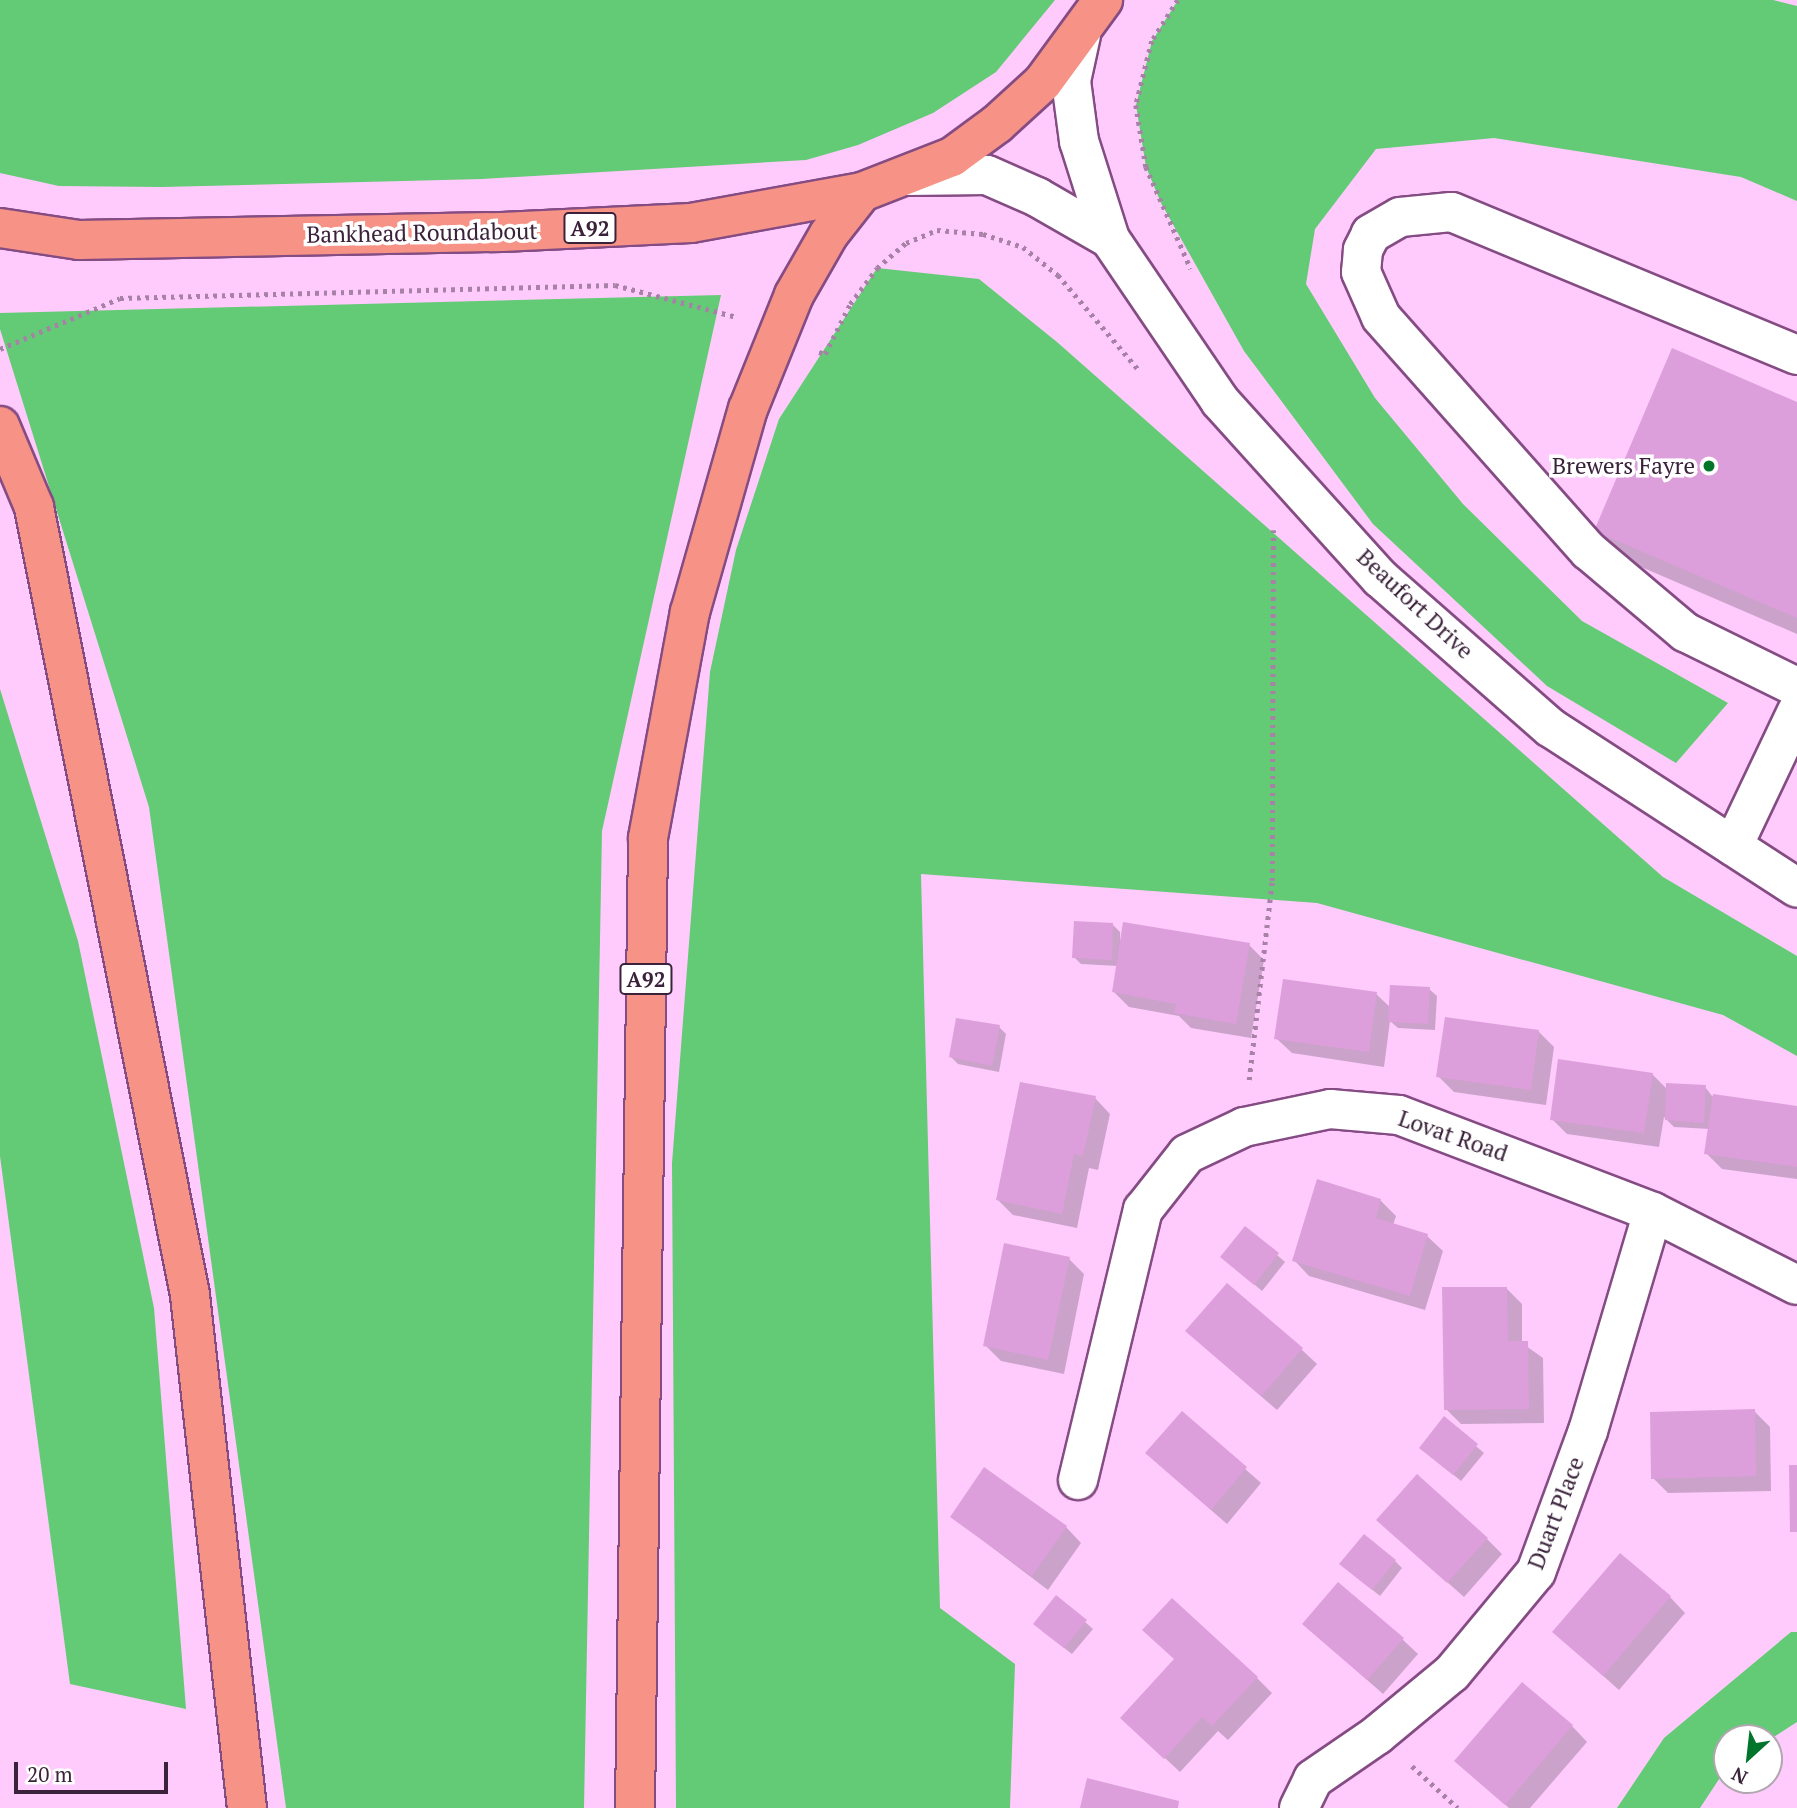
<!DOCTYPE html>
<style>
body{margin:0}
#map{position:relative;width:1797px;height:1808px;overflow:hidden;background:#fecbfc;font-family:"PT Serif",serif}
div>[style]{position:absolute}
.green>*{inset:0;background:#63ca75}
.shadow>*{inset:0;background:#0003}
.building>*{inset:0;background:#dd9fdb}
.path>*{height:4.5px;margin-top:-2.25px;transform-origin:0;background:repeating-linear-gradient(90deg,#a881a7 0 3.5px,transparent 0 8.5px)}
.roads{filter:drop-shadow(2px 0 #844c83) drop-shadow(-2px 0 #844c83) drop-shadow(0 2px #844c83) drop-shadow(0 -2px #844c83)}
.minor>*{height:38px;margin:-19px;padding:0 19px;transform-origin:19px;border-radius:19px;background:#fff}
.highway>*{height:38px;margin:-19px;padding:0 19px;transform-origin:19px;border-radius:19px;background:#f79286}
.dots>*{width:19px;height:19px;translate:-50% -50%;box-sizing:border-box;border:4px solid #fff;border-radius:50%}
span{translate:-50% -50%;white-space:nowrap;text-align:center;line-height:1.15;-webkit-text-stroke:7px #fff;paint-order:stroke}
.shield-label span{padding:2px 5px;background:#fff;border:2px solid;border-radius:5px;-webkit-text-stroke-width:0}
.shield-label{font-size:21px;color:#3a223a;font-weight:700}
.street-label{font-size:23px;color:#3a223a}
.poi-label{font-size:23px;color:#3a223a}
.right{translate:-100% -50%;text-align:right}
.north{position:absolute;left:1713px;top:1724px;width:70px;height:70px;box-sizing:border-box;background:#fff;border:2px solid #b0a7b0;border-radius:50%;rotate:207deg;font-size:19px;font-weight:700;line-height:28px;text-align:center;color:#3a223a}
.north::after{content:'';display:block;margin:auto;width:24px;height:32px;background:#01762b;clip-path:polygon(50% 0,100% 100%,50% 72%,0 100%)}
.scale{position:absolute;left:14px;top:1762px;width:154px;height:32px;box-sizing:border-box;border:4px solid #3a223a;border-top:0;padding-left:9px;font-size:21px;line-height:24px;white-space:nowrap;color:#3a223a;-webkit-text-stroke:5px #fff;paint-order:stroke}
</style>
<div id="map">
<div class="green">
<i style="clip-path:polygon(0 0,1055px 0,996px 72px,933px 113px,858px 145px,806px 160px,482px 179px,161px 187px,59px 186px,0 173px)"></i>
<i style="clip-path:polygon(1178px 0,1773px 0,1797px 6px,1797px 201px,1741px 177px,1494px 138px,1376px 149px,1315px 229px,1306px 284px,1375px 398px,1463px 504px,1582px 621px,1728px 703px,1676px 763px,1547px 686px,1373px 524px,1244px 351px,1161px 203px,1146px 167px,1136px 105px,1152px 41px)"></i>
<i style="clip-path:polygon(877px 268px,979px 279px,1057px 342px,1663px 877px,1797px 956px,1797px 1056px,1723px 1015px,1317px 903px,921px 874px,940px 1608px,1015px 1664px,1010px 1808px,676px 1808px,672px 1163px,710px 672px,736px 550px,779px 419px)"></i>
<i style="clip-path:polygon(721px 295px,602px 831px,584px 1808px,286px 1808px,149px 807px,0 329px,0 313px)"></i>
<i style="clip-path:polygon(0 689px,78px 941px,154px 1308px,186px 1709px,70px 1684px,0 1156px)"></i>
<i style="clip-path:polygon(1791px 1632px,1797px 1632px,1797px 1722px,1769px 1740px,1727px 1738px,1727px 1767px,1700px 1808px,1617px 1808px,1664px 1738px)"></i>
</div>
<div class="shadow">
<i style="clip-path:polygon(1797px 404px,1797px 634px,1625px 560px,1596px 530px)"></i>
<i style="clip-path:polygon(1113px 925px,1120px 932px,1120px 941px,1249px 945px,1264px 960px,1251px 1038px,1191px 1028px,1179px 1016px,1129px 1007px,1114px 992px,1118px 966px,1081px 964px,1074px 957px)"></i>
<i style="clip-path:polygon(1429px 989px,1437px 996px,1435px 1030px,1398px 1028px,1390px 1021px,1384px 1067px,1292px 1053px,1276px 1038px,1376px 994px,1391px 1008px)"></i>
<i style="clip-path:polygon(999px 1027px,1006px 1034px,999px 1072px,958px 1064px,951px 1057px)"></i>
<i style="clip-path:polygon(1539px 1032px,1554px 1047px,1546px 1105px,1454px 1092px,1438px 1076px)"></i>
<i style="clip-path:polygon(1652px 1074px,1668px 1090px,1705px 1087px,1712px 1096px,1797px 1108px,1797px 1179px,1722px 1169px,1706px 1153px,1710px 1129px,1674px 1127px,1664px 1117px,1659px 1147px,1567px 1134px,1552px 1119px)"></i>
<i style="clip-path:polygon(1095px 1098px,1110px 1114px,1098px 1170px,1089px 1168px,1077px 1228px,1013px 1215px,998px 1200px)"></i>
<i style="clip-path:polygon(1380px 1200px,1396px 1216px,1393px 1225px,1427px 1236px,1443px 1251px,1425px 1310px,1309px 1276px,1294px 1260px)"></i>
<i style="clip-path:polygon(1246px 1228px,1285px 1262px,1262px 1291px,1230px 1264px)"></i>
<i style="clip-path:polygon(1069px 1259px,1084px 1274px,1064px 1374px,1001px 1361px,985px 1345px)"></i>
<i style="clip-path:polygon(1506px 1288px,1522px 1304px,1522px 1343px,1543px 1358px,1544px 1423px,1461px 1424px,1446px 1409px)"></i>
<i style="clip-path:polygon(1203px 1346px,1301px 1349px,1317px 1364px,1277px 1410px)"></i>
<i style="clip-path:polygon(1754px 1411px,1770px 1427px,1771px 1491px,1668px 1493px,1653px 1478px)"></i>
<i style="clip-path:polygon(1182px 1413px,1261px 1483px,1227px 1524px,1163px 1468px)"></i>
<i style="clip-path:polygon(1444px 1419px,1484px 1453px,1461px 1481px,1429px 1455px)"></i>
<i style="clip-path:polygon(952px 1517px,1066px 1527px,1081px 1543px,1048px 1590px)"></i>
<i style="clip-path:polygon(1394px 1535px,1487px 1539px,1502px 1554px,1464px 1597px)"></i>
<i style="clip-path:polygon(1395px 1561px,1402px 1568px,1380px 1596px,1349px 1571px)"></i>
<i style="clip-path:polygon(1670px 1597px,1685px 1613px,1619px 1690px,1554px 1632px)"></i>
<i style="clip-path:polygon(1085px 1622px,1093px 1629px,1072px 1654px,1042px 1631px)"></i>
<i style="clip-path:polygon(1304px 1624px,1402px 1639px,1418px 1654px,1383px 1694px)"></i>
<i style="clip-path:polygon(1257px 1678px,1272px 1693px,1228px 1740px,1218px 1731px,1180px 1772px,1138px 1733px)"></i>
<i style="clip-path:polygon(1572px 1726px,1587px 1742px,1530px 1808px,1509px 1808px,1456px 1761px)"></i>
</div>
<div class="building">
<i style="clip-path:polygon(1672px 348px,1797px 402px,1797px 618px,1594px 531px)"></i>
<i style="clip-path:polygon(1074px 921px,1113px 923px,1112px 960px,1072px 958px)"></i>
<i style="clip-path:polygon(1123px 922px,1250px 943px,1236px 1024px,1174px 1013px,1176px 1004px,1112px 992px)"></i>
<i style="clip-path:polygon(1283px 979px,1377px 992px,1369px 1052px,1274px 1039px)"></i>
<i style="clip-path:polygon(1390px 985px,1430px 987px,1428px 1024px,1388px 1022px)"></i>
<i style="clip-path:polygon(1445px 1017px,1539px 1030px,1531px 1090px,1436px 1077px)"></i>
<i style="clip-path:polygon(956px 1018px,1000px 1025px,992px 1066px,949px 1057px)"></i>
<i style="clip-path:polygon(1558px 1059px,1653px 1073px,1644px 1133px,1550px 1120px)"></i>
<i style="clip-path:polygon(1020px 1082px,1096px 1096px,1083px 1156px,1074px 1154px,1062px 1214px,996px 1200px)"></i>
<i style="clip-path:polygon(1666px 1083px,1706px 1085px,1704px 1123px,1665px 1120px)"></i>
<i style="clip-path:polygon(1713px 1094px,1797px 1106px,1797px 1167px,1704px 1154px)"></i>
<i style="clip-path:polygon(1317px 1179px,1381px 1199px,1376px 1218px,1428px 1234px,1410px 1296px,1292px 1261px)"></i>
<i style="clip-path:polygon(1245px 1226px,1279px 1253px,1254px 1285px,1220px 1257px)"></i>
<i style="clip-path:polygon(1004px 1243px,1070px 1257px,1048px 1360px,983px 1346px)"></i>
<i style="clip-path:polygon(1227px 1283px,1303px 1348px,1261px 1396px,1185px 1331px)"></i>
<i style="clip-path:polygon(1442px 1287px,1507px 1287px,1508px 1341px,1528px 1341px,1529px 1409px,1444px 1410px)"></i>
<i style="clip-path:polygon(1755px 1409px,1756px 1476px,1651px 1479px,1650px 1412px)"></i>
<i style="clip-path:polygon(1182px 1411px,1247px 1467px,1211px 1510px,1145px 1453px)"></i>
<i style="clip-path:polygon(1444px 1416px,1478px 1444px,1453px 1475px,1419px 1448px)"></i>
<i style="clip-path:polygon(1789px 1465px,1797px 1465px,1797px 1532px,1790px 1532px)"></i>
<i style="clip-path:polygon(984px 1467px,1067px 1526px,1032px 1576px,950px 1517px)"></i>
<i style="clip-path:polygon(1417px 1474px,1488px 1538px,1447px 1583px,1376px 1520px)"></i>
<i style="clip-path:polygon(1364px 1534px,1396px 1560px,1372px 1590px,1339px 1564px)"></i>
<i style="clip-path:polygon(1620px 1553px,1671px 1596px,1603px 1676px,1552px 1632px)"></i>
<i style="clip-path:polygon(1338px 1582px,1404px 1638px,1367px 1680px,1302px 1624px)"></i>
<i style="clip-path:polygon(1056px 1595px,1087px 1620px,1064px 1648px,1033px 1624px)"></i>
<i style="clip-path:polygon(1172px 1598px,1258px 1677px,1212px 1726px,1202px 1717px,1164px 1759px,1120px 1718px,1174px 1659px,1142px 1630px)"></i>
<i style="clip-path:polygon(1522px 1682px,1573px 1725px,1505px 1805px,1454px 1761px)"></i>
<i style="clip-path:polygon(1087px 1778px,1179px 1801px,1178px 1808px,1080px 1808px)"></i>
</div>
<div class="path">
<i style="left:1178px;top:0;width:49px;rotate:122.4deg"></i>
<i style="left:1152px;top:41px;width:66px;rotate:104deg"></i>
<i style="left:1136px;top:105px;width:63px;rotate:80.8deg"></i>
<i style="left:1146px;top:167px;width:111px;rotate:66.2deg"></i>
<i style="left:0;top:349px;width:130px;rotate:-23deg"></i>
<i style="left:120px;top:298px;width:495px;rotate:-1.5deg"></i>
<i style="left:615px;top:285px;width:126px;rotate:14.7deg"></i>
<i style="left:819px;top:352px;width:6px;rotate:18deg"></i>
<i style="left:825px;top:354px;width:56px;rotate:-63.4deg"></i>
<i style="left:850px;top:304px;width:45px;rotate:-53.1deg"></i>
<i style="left:877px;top:268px;width:38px;rotate:-41deg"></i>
<i style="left:906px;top:243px;width:34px;rotate:-23deg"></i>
<i style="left:937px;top:230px;width:46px;rotate:5deg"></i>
<i style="left:983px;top:234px;width:42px;rotate:18deg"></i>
<i style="left:1023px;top:247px;width:45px;rotate:38.7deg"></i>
<i style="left:1058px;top:275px;width:123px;rotate:49.6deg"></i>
<i style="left:1249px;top:1080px;width:200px;rotate:-83.4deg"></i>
<i style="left:1272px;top:881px;width:351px;rotate:-89.8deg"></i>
<i style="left:1412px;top:1766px;width:62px;rotate:42.4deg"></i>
</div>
<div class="roads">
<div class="minor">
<i style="left:1081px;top:35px;width:47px;rotate:102.3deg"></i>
<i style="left:1071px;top:81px;width:61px;rotate:82.4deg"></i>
<i style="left:1079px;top:141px;width:103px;rotate:72.4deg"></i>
<i style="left:1110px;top:239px;width:196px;rotate:55.8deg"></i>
<i style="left:1220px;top:401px;width:239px;rotate:47.9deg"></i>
<i style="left:1380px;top:578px;width:227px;rotate:41.3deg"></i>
<i style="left:1551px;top:728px;width:293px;rotate:33deg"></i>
<i style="left:907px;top:176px;width:80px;rotate:-0.7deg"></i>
<i style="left:987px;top:175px;width:55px;rotate:23.7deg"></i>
<i style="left:1037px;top:197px;width:84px;rotate:29.9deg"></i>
<i style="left:1797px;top:355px;width:374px;rotate:-157.5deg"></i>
<i style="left:1451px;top:212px;width:51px;rotate:174.4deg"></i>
<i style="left:1400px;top:217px;width:34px;rotate:150deg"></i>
<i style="left:1371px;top:234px;width:18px;rotate:117deg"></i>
<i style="left:1363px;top:250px;width:22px;rotate:95deg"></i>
<i style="left:1361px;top:272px;width:49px;rotate:66deg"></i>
<i style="left:1381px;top:317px;width:313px;rotate:48.4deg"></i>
<i style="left:1589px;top:551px;width:126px;rotate:40.2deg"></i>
<i style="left:1685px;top:632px;width:125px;rotate:26.2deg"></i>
<i style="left:1733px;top:846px;width:149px;rotate:-64.6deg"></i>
<i style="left:1078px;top:1480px;width:278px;rotate:-76.5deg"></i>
<i style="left:1143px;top:1210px;width:71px;rotate:-51.8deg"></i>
<i style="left:1187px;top:1154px;width:63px;rotate:-25.3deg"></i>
<i style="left:1244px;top:1127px;width:88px;rotate:-11.8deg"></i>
<i style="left:1330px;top:1109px;width:69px;rotate:5deg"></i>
<i style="left:1399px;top:1115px;width:272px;rotate:20.9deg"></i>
<i style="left:1653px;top:1212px;width:161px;rotate:26.9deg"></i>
<i style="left:1299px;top:1808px;width:32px;rotate:-64deg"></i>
<i style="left:1313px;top:1779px;width:78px;rotate:-34.5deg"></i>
<i style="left:1377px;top:1735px;width:97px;rotate:-39.6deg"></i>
<i style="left:1452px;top:1673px;width:131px;rotate:-50.3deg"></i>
<i style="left:1536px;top:1572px;width:150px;rotate:-69.8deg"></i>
<i style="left:1588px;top:1431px;width:228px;rotate:-73.5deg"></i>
</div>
<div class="highway">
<i style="left:0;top:228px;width:80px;rotate:8.6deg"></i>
<i style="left:79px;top:240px;width:423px;rotate:-1.1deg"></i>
<i style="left:502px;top:232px;width:189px;rotate:-2.7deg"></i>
<i style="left:691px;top:223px;width:174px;rotate:-10.3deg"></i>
<i style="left:862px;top:192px;width:97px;rotate:-21.3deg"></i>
<i style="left:952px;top:157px;width:56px;rotate:-36.3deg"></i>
<i style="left:997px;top:124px;width:62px;rotate:-42.4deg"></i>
<i style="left:1043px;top:82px;width:102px;rotate:-53.8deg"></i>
<i style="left:0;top:426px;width:88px;rotate:67.2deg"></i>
<i style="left:34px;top:507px;width:803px;rotate:78.8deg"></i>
<i style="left:190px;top:1295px;width:516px;rotate:83.66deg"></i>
<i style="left:635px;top:1808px;width:970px;rotate:-89.23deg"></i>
<i style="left:648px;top:838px;width:230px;rotate:-79.5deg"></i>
<i style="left:690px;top:612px;width:211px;rotate:-74.1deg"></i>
<i style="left:748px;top:409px;width:123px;rotate:-68deg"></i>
<i style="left:794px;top:295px;width:70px;rotate:-60.2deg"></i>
<i style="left:829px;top:234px;width:53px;rotate:-51.8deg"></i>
</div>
</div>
<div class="dots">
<i style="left:1709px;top:466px;background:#01762b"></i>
</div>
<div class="shield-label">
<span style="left:590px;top:228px">A92</span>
<span style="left:646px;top:979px">A92</span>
</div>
<div class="street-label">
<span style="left:422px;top:233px;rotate:-1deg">Bankhead Roundabout</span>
<span style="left:1415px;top:604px;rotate:43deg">Beaufort Drive</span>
<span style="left:1453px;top:1136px;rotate:19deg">Lovat Road</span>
<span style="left:1556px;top:1513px;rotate:-69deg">Duart Place</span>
</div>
<div class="poi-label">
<span class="right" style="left:1695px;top:466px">Brewers Fayre</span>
</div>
<div class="north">N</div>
<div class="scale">20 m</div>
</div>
